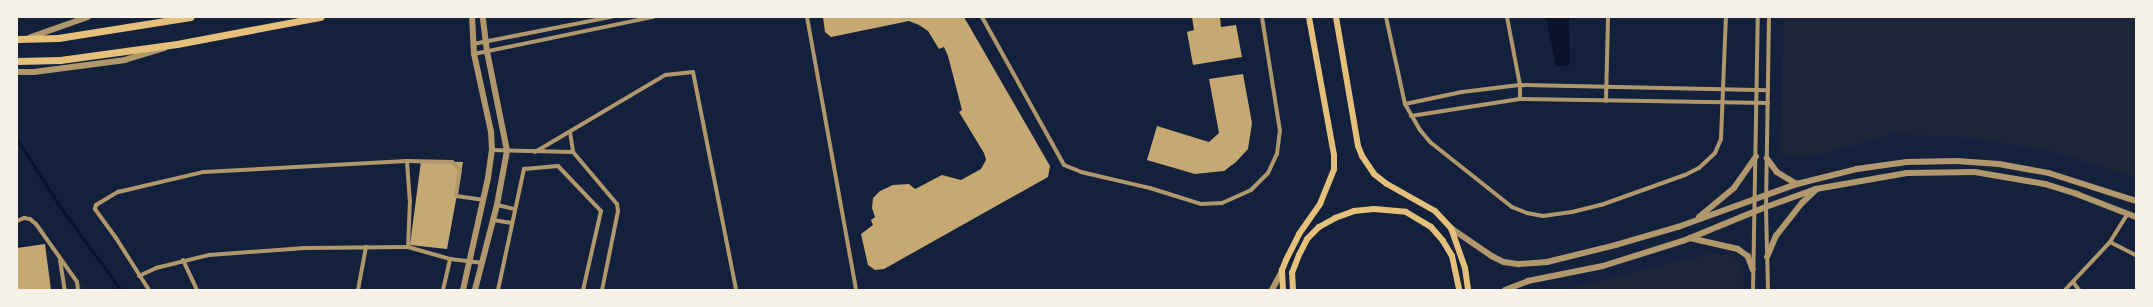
<!DOCTYPE html>
<style>
body{margin:0}
#map{position:relative;width:2153px;height:307px;overflow:hidden;background:#14213d;font-family:"Roboto Condensed",sans-serif}
div>[style]{position:absolute}
.green>*{inset:0;background:#1d2539}
.water>*{inset:0;background:#0b132b}
.stream>*{height:2.5px;margin:-1.25px;padding:0 1.25px;transform-origin:1.25px;border-radius:1.25px;background:#0b132b}
.building>*{inset:0;background:#c6a872}
.minor>*{height:4px;margin:-2px;padding:0 2px;transform-origin:2px;border-radius:2px;background:#b1986c}
.tertiary>*{height:5.5px;margin:-2.75px;padding:0 2.75px;transform-origin:2.75px;border-radius:2.75px;background:#b1986c}
.secondary>*{height:6px;margin:-3px;padding:0 3px;transform-origin:3px;border-radius:3px;background:#e5c07b}
.primary>*{height:7px;margin:-3.5px;padding:0 3.5px;transform-origin:3.5px;border-radius:3.5px;background:#e5c07b}
span{translate:-50% -50%;white-space:nowrap;text-align:center;line-height:1.15;-webkit-text-stroke:4px #f6f1e7;paint-order:stroke}
.frame{position:absolute;inset:0;border:18px solid #f6f1e7;pointer-events:none}
</style>
<div id="map">
<div class="green">
<i style="clip-path:polygon(1784px 17px,2136px 17px,2136px 178px,2048px 150px,1971px 138px,1892px 134px,1815px 156px,1780px 154px)"></i>
<i style="clip-path:polygon(55px 244px,87px 290px,61px 290px)"></i>
<i style="clip-path:polygon(1708px 254px,1728px 254px,1737px 259px,1744px 271px,1743px 290px,1562px 290px)"></i>
</div>
<div class="water">
<i style="clip-path:polygon(1546px 17px,1569px 17px,1570px 65px,1556px 67px)"></i>
</div>
<div class="stream">
<i style="left:17px;top:139px;width:83px;rotate:57.3deg"></i>
<i style="left:62px;top:209px;width:100px;rotate:53.9deg"></i>
</div>
<div class="building">
<i style="clip-path:polygon(823px 17px,964px 17px,1050px 166px,1048px 177px,884px 269px,875px 270px,868px 265px,861px 234px,873px 225px,871px 220px,875px 217px,872px 208px,873px 198px,880px 191px,893px 185px,909px 184px,915px 189px,942px 175px,961px 180px,981px 169px,986px 160px,984px 153px,959px 112px,962px 110px,948px 56px,944px 47px,939px 49px,928px 31px,919px 25px,909px 21px,831px 37px,825px 32px)"></i>
<i style="clip-path:polygon(1192px 17px,1220px 17px,1221px 27px,1236px 25px,1242px 57px,1193px 65px,1187px 32px,1194px 30px)"></i>
<i style="clip-path:polygon(1243px 74px,1252px 123px,1248px 149px,1236px 162px,1224px 171px,1195px 174px,1147px 160px,1157px 126px,1209px 142px,1219px 133px,1209px 79px)"></i>
<i style="clip-path:polygon(421px 161px,463px 162px,447px 249px,410px 245px)"></i>
<i style="clip-path:polygon(45px 244px,51px 290px,17px 290px,17px 248px)"></i>
</div>
<div class="minor">
<i style="left:807px;top:17px;width:277px;rotate:79.8deg"></i>
<i style="left:982px;top:17px;width:169px;rotate:61deg"></i>
<i style="left:1064px;top:165px;width:18px;rotate:22deg"></i>
<i style="left:1081px;top:172px;width:71px;rotate:13.1deg"></i>
<i style="left:1150px;top:188px;width:53px;rotate:17.4deg"></i>
<i style="left:1201px;top:204px;width:21px;rotate:-3deg"></i>
<i style="left:1222px;top:203px;width:32px;rotate:-24deg"></i>
<i style="left:1251px;top:190px;width:24px;rotate:-45deg"></i>
<i style="left:1268px;top:173px;width:21px;rotate:-65deg"></i>
<i style="left:1277px;top:154px;width:23px;rotate:-83deg"></i>
<i style="left:1280px;top:131px;width:115px;rotate:-99deg"></i>
<i style="left:1386px;top:17px;width:89px;rotate:77.7deg"></i>
<i style="left:1405px;top:104px;width:30px;rotate:60deg"></i>
<i style="left:1420px;top:130px;width:16px;rotate:50deg"></i>
<i style="left:1430px;top:142px;width:105px;rotate:38.4deg"></i>
<i style="left:1512px;top:207px;width:16px;rotate:22deg"></i>
<i style="left:1527px;top:213px;width:16px;rotate:11deg"></i>
<i style="left:1543px;top:216px;width:29px;rotate:-8deg"></i>
<i style="left:1572px;top:212px;width:30px;rotate:-14deg"></i>
<i style="left:1601px;top:205px;width:89px;rotate:-19.7deg"></i>
<i style="left:1685px;top:175px;width:16px;rotate:-27deg"></i>
<i style="left:1699px;top:168px;width:22px;rotate:-43deg"></i>
<i style="left:1715px;top:153px;width:15px;rotate:-67deg"></i>
<i style="left:1721px;top:139px;width:122px;rotate:-87.7deg"></i>
<i style="left:1507px;top:17px;width:69px;rotate:79.2deg"></i>
<i style="left:1520px;top:85px;width:14px;rotate:90deg"></i>
<i style="left:473px;top:44px;width:141px;rotate:-11.1deg"></i>
<i style="left:474px;top:54px;width:183px;rotate:-11.7deg"></i>
<i style="left:1606px;top:101px;width:84px;rotate:-88.6deg"></i>
<i style="left:1405px;top:104px;width:58px;rotate:-11.9deg"></i>
<i style="left:1462px;top:92px;width:58px;rotate:-6.9deg"></i>
<i style="left:1520px;top:85px;width:248px;rotate:1.2deg"></i>
<i style="left:1411px;top:116px;width:110px;rotate:-8.9deg"></i>
<i style="left:1520px;top:99px;width:248px;rotate:0.9deg"></i>
<i style="left:570px;top:132px;width:20px;rotate:81deg"></i>
<i style="left:573px;top:152px;width:68px;rotate:49.8deg"></i>
<i style="left:617px;top:204px;width:7px;rotate:82deg"></i>
<i style="left:618px;top:211px;width:81px;rotate:101.4deg"></i>
<i style="left:492px;top:150px;width:81px;rotate:1.4deg"></i>
<i style="left:535px;top:152px;width:151px;rotate:-30.6deg"></i>
<i style="left:665px;top:75px;width:28px;rotate:-6deg"></i>
<i style="left:693px;top:72px;width:222px;rotate:78.8deg"></i>
<i style="left:407px;top:161px;width:45px;rotate:1.3deg"></i>
<i style="left:452px;top:162px;width:11px;rotate:45deg"></i>
<i style="left:460px;top:170px;width:26px;rotate:99deg"></i>
<i style="left:456px;top:196px;width:27px;rotate:8deg"></i>
<i style="left:497px;top:205px;width:17px;rotate:13deg"></i>
<i style="left:493px;top:220px;width:18px;rotate:9deg"></i>
<i style="left:17px;top:221px;width:8px;rotate:-23deg"></i>
<i style="left:24px;top:218px;width:6px;rotate:9deg"></i>
<i style="left:30px;top:219px;width:8px;rotate:40deg"></i>
<i style="left:36px;top:224px;width:71px;rotate:54.7deg"></i>
<i style="left:77px;top:282px;width:8px;rotate:83deg"></i>
<i style="left:2110px;top:242px;width:29px;rotate:27deg"></i>
<i style="left:60px;top:260px;width:30px;rotate:81deg"></i>
<i style="left:183px;top:260px;width:33px;rotate:65deg"></i>
<i style="left:139px;top:276px;width:19px;rotate:-25deg"></i>
<i style="left:156px;top:268px;width:55px;rotate:-13.8deg"></i>
<i style="left:209px;top:255px;width:96px;rotate:-4.2deg"></i>
<i style="left:305px;top:248px;width:103px;rotate:-0.6deg"></i>
<i style="left:408px;top:247px;width:44px;rotate:15.9deg"></i>
<i style="left:450px;top:259px;width:31px;rotate:7deg"></i>
<i style="left:2073px;top:282px;width:10px;rotate:53deg"></i>
<i style="left:149px;top:290px;width:62px;rotate:-122.4deg"></i>
<i style="left:116px;top:238px;width:36px;rotate:-126deg"></i>
<i style="left:95px;top:209px;width:4px;rotate:-76deg"></i>
<i style="left:96px;top:205px;width:26px;rotate:-31deg"></i>
<i style="left:118px;top:192px;width:87px;rotate:-13.2deg"></i>
<i style="left:203px;top:172px;width:204px;rotate:-3.1deg"></i>
<i style="left:407px;top:161px;width:39px;rotate:86deg"></i>
<i style="left:410px;top:200px;width:47px;rotate:92.4deg"></i>
<i style="left:358px;top:290px;width:44px;rotate:-79.5deg"></i>
<i style="left:443px;top:290px;width:32px;rotate:-77deg"></i>
<i style="left:498px;top:290px;width:124px;rotate:-77.9deg"></i>
<i style="left:524px;top:169px;width:34px;rotate:-5deg"></i>
<i style="left:558px;top:166px;width:62px;rotate:46.3deg"></i>
<i style="left:601px;top:211px;width:81px;rotate:102.8deg"></i>
<i style="left:1753px;top:290px;width:273px;rotate:-89deg"></i>
<i style="left:1768px;top:290px;width:83px;rotate:-91.4deg"></i>
<i style="left:1766px;top:207px;width:190px;rotate:-89.1deg"></i>
<i style="left:2065px;top:290px;width:66px;rotate:-46.8deg"></i>
<i style="left:2110px;top:242px;width:34px;rotate:-58deg"></i>
</div>
<div class="tertiary">
<i style="left:31px;top:37px;width:60px;rotate:-19.3deg"></i>
<i style="left:17px;top:72px;width:17px"></i>
<i style="left:34px;top:72px;width:92px;rotate:-7.5deg"></i>
<i style="left:125px;top:60px;width:41px;rotate:-17.1deg"></i>
<i style="left:1767px;top:158px;width:17px;rotate:54deg"></i>
<i style="left:1777px;top:172px;width:23px;rotate:31deg"></i>
<i style="left:1699px;top:217px;width:45px;rotate:-39.6deg"></i>
<i style="left:1734px;top:188px;width:38px;rotate:-55deg"></i>
<i style="left:1451px;top:228px;width:50px;rotate:34.3deg"></i>
<i style="left:1492px;top:256px;width:13px;rotate:27deg"></i>
<i style="left:1504px;top:262px;width:15px;rotate:8deg"></i>
<i style="left:1519px;top:264px;width:28px;rotate:-4deg"></i>
<i style="left:1547px;top:262px;width:71px;rotate:-13.8deg"></i>
<i style="left:1616px;top:245px;width:65px;rotate:-16.2deg"></i>
<i style="left:1678px;top:227px;width:127px;rotate:-19.9deg"></i>
<i style="left:1797px;top:184px;width:62px;rotate:-14deg"></i>
<i style="left:1857px;top:169px;width:50px;rotate:-8deg"></i>
<i style="left:1907px;top:162px;width:50px;rotate:-1.1deg"></i>
<i style="left:1957px;top:161px;width:42px;rotate:4.1deg"></i>
<i style="left:1999px;top:164px;width:51px;rotate:10.2deg"></i>
<i style="left:2049px;top:173px;width:91px;rotate:17.8deg"></i>
<i style="left:1690px;top:238px;width:49px;rotate:12.9deg"></i>
<i style="left:1738px;top:249px;width:12px;rotate:35deg"></i>
<i style="left:1748px;top:256px;width:14px;rotate:69deg"></i>
<i style="left:1767px;top:257px;width:23px;rotate:-67deg"></i>
<i style="left:1776px;top:236px;width:42px;rotate:-51.8deg"></i>
<i style="left:1802px;top:203px;width:18px;rotate:-43deg"></i>
<i style="left:463px;top:290px;width:115px;rotate:-77.4deg"></i>
<i style="left:488px;top:178px;width:28px;rotate:-82deg"></i>
<i style="left:492px;top:150px;width:18px;rotate:-93deg"></i>
<i style="left:491px;top:132px;width:80px;rotate:-102.3deg"></i>
<i style="left:474px;top:54px;width:37px;rotate:-93deg"></i>
<i style="left:475px;top:290px;width:88px;rotate:-75.5deg"></i>
<i style="left:497px;top:205px;width:55px;rotate:-79.5deg"></i>
<i style="left:507px;top:151px;width:101px;rotate:-101.4deg"></i>
<i style="left:487px;top:52px;width:35px;rotate:-97deg"></i>
<i style="left:1272px;top:290px;width:21px;rotate:-62deg"></i>
<i style="left:1505px;top:290px;width:25px;rotate:-21deg"></i>
<i style="left:1528px;top:281px;width:76px;rotate:-11.3deg"></i>
<i style="left:1603px;top:266px;width:84px;rotate:-17.4deg"></i>
<i style="left:1683px;top:241px;width:90px;rotate:-22.3deg"></i>
<i style="left:1766px;top:207px;width:53px;rotate:-19.8deg"></i>
<i style="left:1816px;top:189px;width:92px;rotate:-10deg"></i>
<i style="left:1907px;top:173px;width:68px;rotate:-0.8deg"></i>
<i style="left:1975px;top:172px;width:71px;rotate:9.7deg"></i>
<i style="left:2045px;top:184px;width:34px;rotate:17deg"></i>
<i style="left:2077px;top:194px;width:63px;rotate:21.3deg"></i>
</div>
<div class="secondary">
<i style="left:1336px;top:17px;width:131px;rotate:80.3deg"></i>
<i style="left:1358px;top:146px;width:11px;rotate:68deg"></i>
<i style="left:1362px;top:156px;width:22px;rotate:56deg"></i>
<i style="left:1374px;top:174px;width:16px;rotate:38deg"></i>
<i style="left:1387px;top:184px;width:55px;rotate:29.4deg"></i>
<i style="left:1435px;top:211px;width:23px;rotate:47deg"></i>
<i style="left:1451px;top:228px;width:42px;rotate:70.7deg"></i>
<i style="left:1465px;top:268px;width:22px;rotate:82deg"></i>
<i style="left:1283px;top:290px;width:20px;rotate:-93deg"></i>
<i style="left:1282px;top:270px;width:11px;rotate:-68deg"></i>
<i style="left:1286px;top:260px;width:29px;rotate:-63deg"></i>
<i style="left:1299px;top:234px;width:37px;rotate:-55deg"></i>
<i style="left:1320px;top:204px;width:38px;rotate:-68deg"></i>
<i style="left:1334px;top:169px;width:14px;rotate:-90deg"></i>
<i style="left:1334px;top:155px;width:140px;rotate:-100.3deg"></i>
<i style="left:1293px;top:290px;width:17px;rotate:-93deg"></i>
<i style="left:1292px;top:273px;width:19px;rotate:-69deg"></i>
<i style="left:1299px;top:255px;width:18px;rotate:-63deg"></i>
<i style="left:1307px;top:239px;width:17px;rotate:-45deg"></i>
<i style="left:1319px;top:227px;width:18px;rotate:-29deg"></i>
<i style="left:1335px;top:218px;width:20px;rotate:-20deg"></i>
<i style="left:1354px;top:211px;width:20px;rotate:-6deg"></i>
<i style="left:1374px;top:209px;width:32px;rotate:5deg"></i>
<i style="left:1406px;top:212px;width:29px;rotate:31deg"></i>
<i style="left:1431px;top:227px;width:18px;rotate:49deg"></i>
<i style="left:1443px;top:241px;width:17px;rotate:59deg"></i>
<i style="left:1452px;top:256px;width:35px;rotate:78deg"></i>
</div>
<div class="primary">
<i style="left:17px;top:39px;width:41px;rotate:-1.4deg"></i>
<i style="left:58px;top:38px;width:134px;rotate:-9deg"></i>
<i style="left:17px;top:61px;width:43px;rotate:-1.3deg"></i>
<i style="left:60px;top:60px;width:118px;rotate:-7.8deg"></i>
<i style="left:177px;top:44px;width:146px;rotate:-10.7deg"></i>
</div>
<div class="frame"></div>
</div>
